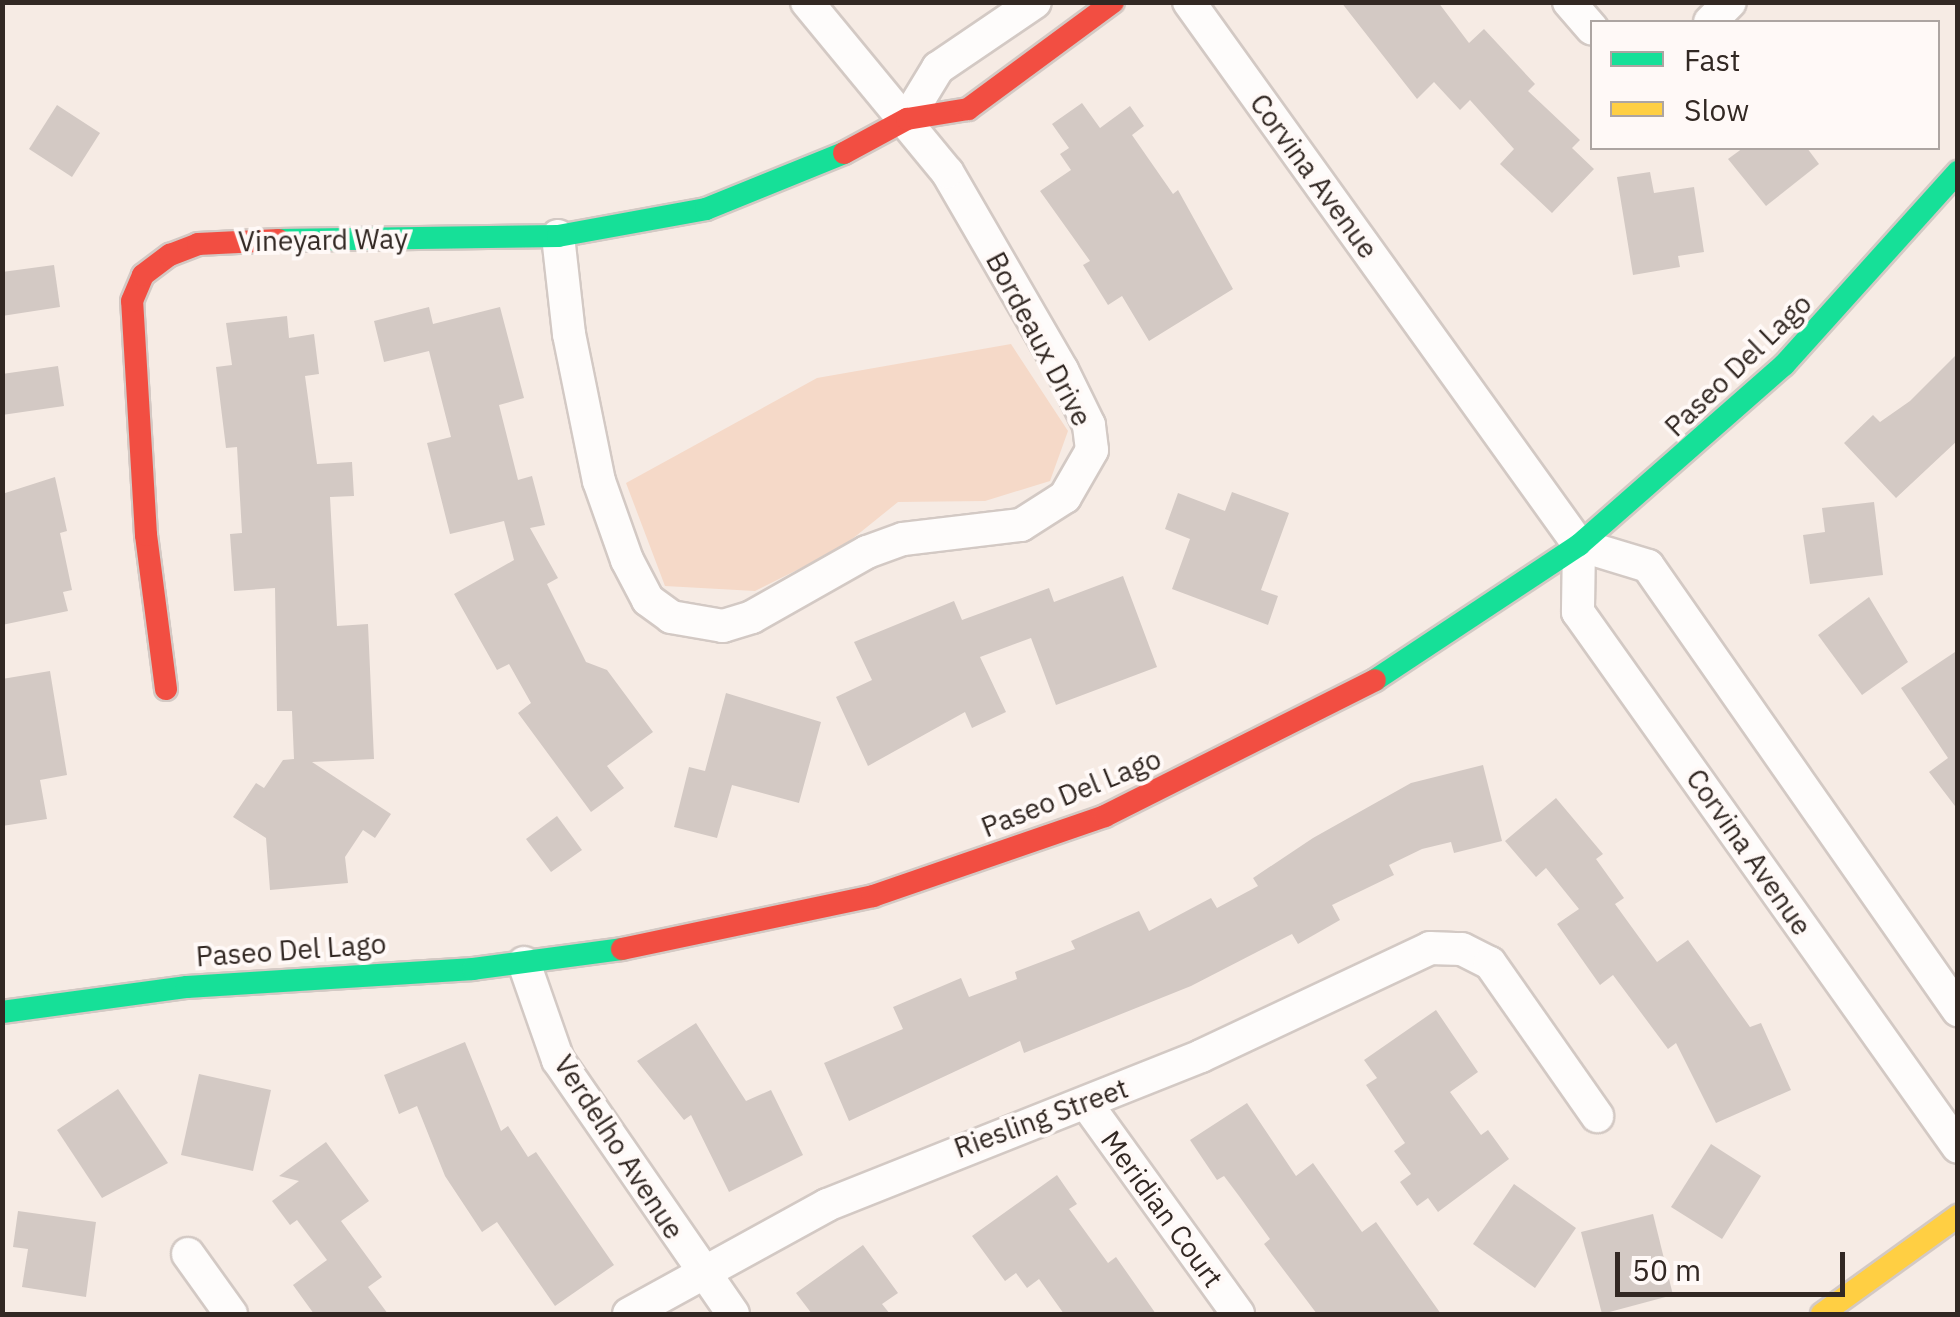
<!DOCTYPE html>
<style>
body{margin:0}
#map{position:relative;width:1960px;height:1317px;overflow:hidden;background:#f6ebe4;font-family:"IBM Plex Sans",sans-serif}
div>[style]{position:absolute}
.green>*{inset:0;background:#f5d9c8}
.building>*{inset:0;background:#d3c9c4}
.roads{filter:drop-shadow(2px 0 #d3c9c4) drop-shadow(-2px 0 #d3c9c4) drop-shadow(0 2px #d3c9c4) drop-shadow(0 -2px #d3c9c4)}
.street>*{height:32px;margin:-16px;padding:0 16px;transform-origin:16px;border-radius:16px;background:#fefcfb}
.fast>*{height:22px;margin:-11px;padding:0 11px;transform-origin:11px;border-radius:11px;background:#16e098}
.slow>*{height:22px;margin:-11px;padding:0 11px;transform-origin:11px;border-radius:11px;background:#ffcf43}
.jam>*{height:22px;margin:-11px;padding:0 11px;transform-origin:11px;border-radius:11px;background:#f24e42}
span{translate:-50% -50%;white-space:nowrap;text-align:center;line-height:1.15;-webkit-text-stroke:8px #fff9f7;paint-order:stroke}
.street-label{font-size:28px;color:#322823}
.frame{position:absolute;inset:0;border:5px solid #322823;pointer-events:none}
.legend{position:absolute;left:1590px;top:20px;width:350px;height:130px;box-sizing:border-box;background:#fff9f7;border:2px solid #ada5a2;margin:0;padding:12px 18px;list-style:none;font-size:30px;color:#322823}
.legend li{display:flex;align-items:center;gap:20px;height:50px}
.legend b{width:50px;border:2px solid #ada5a2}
.scale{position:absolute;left:1615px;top:1252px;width:230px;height:45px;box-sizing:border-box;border:5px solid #322823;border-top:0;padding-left:12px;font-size:30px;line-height:35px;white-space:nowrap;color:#322823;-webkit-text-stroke:8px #fff9f7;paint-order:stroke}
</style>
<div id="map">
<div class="green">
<i style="clip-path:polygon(1011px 344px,1068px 431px,1050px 481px,985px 501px,898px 502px,841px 548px,755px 591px,665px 586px,626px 483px,817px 378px)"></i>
</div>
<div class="building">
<i style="clip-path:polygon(1341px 2px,1438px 2px,1469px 43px,1484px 29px,1535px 84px,1528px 91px,1580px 140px,1572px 148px,1594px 169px,1552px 213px,1500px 164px,1514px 149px,1470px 100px,1460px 110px,1434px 82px,1417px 99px)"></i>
<i style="clip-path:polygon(1082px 103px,1100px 128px,1130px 106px,1144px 126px,1132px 135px,1173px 194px,1178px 190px,1233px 289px,1149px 341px,1122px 296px,1108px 305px,1083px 265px,1090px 261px,1040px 191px,1071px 170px,1060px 154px,1069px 148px,1052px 124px)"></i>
<i style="clip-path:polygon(57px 105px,100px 133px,72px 177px,29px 149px)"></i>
<i style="clip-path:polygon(1743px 148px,1807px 148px,1819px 164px,1766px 206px,1728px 159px)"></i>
<i style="clip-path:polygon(1650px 172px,1654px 193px,1694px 187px,1704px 252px,1678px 256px,1680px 267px,1633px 275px,1617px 177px)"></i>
<i style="clip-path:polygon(54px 265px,60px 307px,2px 316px,2px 272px)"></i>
<i style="clip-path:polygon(429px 307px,433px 324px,500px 307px,524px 398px,499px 405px,518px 480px,532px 476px,545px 525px,530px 528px,558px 578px,547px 584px,586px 662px,607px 670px,653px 732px,607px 766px,624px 788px,591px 812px,518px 713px,531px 703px,509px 664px,497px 670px,454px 594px,514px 560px,504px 521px,450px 534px,427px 443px,451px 437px,429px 351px,384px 362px,374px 321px)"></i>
<i style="clip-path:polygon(287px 316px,289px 338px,314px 334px,319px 374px,305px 376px,317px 464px,352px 462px,354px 496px,330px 497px,337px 626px,368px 624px,374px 759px,312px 762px,391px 814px,375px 838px,363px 830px,345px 857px,348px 883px,270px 890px,266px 838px,233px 817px,256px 783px,264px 788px,283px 760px,294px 759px,292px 711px,277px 711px,275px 588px,234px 591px,230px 534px,242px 533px,237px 447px,226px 448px,216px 367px,232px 365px,226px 323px)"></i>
<i style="clip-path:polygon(1958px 353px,1958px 440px,1896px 498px,1844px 443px,1873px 415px,1880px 422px,1910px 401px)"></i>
<i style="clip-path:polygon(58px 366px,64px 406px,2px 415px,2px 374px)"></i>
<i style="clip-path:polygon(55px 477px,67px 531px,60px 533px,72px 590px,63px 592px,68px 611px,2px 625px,2px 494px)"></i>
<i style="clip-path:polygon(1232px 492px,1289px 513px,1261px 590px,1278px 596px,1268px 625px,1172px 589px,1190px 539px,1165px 529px,1178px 493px,1225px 511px)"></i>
<i style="clip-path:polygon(1874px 502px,1883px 575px,1810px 584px,1803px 535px,1825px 532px,1822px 508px)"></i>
<i style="clip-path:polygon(1123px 576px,1157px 667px,1056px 705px,1031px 638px,980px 657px,1006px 712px,972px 728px,965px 712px,868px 766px,836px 697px,872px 680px,854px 642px,954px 601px,962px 620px,1049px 588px,1054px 602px)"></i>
<i style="clip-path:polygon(1869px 597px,1908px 662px,1862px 695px,1818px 635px)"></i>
<i style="clip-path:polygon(1958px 650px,1958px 810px,1929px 772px,1948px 758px,1901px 688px)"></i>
<i style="clip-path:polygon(50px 671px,67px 775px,40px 780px,47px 819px,2px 826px,2px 679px)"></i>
<i style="clip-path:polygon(726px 693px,821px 722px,799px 803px,732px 785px,717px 838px,674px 827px,689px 767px,705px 771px)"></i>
<i style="clip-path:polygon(1483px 765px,1502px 841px,1454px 853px,1451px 842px,1422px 849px,1389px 865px,1394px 875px,1332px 905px,1340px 920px,1298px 944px,1292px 934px,1191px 986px,1024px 1053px,1020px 1041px,849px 1121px,824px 1063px,903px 1029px,893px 1007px,961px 978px,969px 997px,1017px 979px,1015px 972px,1075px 949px,1071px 941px,1139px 911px,1149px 931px,1211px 898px,1217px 908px,1258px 886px,1253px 878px,1313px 838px,1411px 783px)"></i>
<i style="clip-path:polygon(1556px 798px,1603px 854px,1596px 859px,1624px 898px,1615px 904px,1657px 962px,1688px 940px,1750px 1027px,1761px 1023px,1791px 1090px,1716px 1123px,1676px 1043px,1668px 1049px,1613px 975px,1600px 985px,1557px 924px,1579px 909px,1546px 868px,1536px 877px,1505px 841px)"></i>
<i style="clip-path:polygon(557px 816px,582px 850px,551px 872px,526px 839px)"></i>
<i style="clip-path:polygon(1436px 1010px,1478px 1072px,1450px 1092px,1481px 1135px,1488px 1130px,1509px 1159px,1438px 1212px,1428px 1198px,1417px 1206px,1400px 1182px,1411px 1174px,1394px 1151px,1405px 1143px,1366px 1085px,1377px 1078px,1364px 1060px)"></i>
<i style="clip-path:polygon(696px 1023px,746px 1101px,771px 1090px,803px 1155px,729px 1192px,691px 1115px,684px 1120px,637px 1061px)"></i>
<i style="clip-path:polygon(465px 1042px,501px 1131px,508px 1126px,528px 1157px,536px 1152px,614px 1265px,555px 1306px,497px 1222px,482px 1232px,445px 1176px,417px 1106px,399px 1114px,384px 1075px)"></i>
<i style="clip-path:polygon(199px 1074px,271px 1090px,253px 1171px,181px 1155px)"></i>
<i style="clip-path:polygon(118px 1089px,168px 1163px,102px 1198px,57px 1130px)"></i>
<i style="clip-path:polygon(1247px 1103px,1296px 1176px,1313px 1163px,1362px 1232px,1376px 1222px,1441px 1314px,1317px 1314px,1264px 1244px,1270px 1239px,1239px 1196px,1224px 1176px,1217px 1180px,1190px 1140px)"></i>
<i style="clip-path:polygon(326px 1142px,369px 1201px,341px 1221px,382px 1277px,368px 1287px,388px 1314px,314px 1314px,293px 1285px,327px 1260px,297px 1220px,290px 1225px,272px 1201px,299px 1181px,279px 1176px)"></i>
<i style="clip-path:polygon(1711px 1144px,1761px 1176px,1722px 1239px,1671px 1207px)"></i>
<i style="clip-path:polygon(1057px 1175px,1077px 1204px,1069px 1209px,1108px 1263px,1116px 1257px,1156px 1314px,1064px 1314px,1039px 1279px,1027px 1288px,1016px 1273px,1005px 1281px,972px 1236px)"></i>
<i style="clip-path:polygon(1514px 1184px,1576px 1228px,1535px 1288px,1473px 1244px)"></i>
<i style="clip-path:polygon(18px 1211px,96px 1222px,86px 1297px,22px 1287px,28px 1249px,13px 1247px)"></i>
<i style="clip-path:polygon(1653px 1214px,1673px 1295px,1602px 1314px,1581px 1232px)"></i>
<i style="clip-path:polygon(863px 1245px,898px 1293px,882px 1304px,890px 1314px,812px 1314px,796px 1293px)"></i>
</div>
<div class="roads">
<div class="street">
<i style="left:1189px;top:2px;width:669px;rotate:54.31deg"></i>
<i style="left:1579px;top:545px;width:67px;rotate:90.9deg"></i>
<i style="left:1578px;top:612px;width:656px;rotate:54.61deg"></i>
<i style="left:1569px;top:2px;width:35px;rotate:49deg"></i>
<i style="left:1710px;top:22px;width:28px;rotate:-45deg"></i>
<i style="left:907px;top:119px;width:60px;rotate:-58.7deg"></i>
<i style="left:938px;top:68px;width:117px;rotate:-34.2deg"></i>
<i style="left:558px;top:236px;width:99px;rotate:83.6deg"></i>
<i style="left:569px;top:334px;width:150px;rotate:78.5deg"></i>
<i style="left:599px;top:481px;width:84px;rotate:70.5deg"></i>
<i style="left:627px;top:560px;width:45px;rotate:62.3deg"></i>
<i style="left:648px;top:600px;width:29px;rotate:36deg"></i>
<i style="left:671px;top:617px;width:53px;rotate:9.8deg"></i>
<i style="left:723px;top:626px;width:30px;rotate:-17deg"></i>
<i style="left:752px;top:617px;width:132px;rotate:-29.5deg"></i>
<i style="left:867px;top:552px;width:38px;rotate:-20deg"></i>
<i style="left:903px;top:539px;width:119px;rotate:-6.8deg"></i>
<i style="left:1021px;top:525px;width:52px;rotate:-32.5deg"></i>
<i style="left:1065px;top:497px;width:54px;rotate:-60.1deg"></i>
<i style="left:1092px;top:450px;width:25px;rotate:-97deg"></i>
<i style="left:1089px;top:425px;width:61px;rotate:-116.1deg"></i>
<i style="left:1062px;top:370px;width:229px;rotate:-120.1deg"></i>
<i style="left:947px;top:172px;width:220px;rotate:-129.5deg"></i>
<i style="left:1579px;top:545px;width:72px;rotate:16.9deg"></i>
<i style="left:1648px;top:566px;width:542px;rotate:55.08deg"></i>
<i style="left:524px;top:963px;width:103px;rotate:70.7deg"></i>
<i style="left:558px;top:1060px;width:308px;rotate:55.4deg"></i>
<i style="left:1086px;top:1103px;width:260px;rotate:54.2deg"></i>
<i style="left:188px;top:1254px;width:74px;rotate:54.4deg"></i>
<i style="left:629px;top:1314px;width:226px;rotate:-28.8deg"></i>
<i style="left:827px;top:1205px;width:403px;rotate:-21.7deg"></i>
<i style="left:1201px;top:1056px;width:253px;rotate:-25.2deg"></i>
<i style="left:1430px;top:948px;width:32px;rotate:2deg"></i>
<i style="left:1462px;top:949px;width:31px;rotate:27deg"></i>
<i style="left:1490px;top:963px;width:187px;rotate:55deg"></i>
</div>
<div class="fast">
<i style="left:279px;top:240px;width:279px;rotate:-0.8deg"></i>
<i style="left:558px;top:236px;width:150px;rotate:-10.3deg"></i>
<i style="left:706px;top:209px;width:149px;rotate:-22.1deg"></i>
<i style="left:1375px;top:680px;width:245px;rotate:-33.5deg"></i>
<i style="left:1579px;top:545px;width:273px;rotate:-41.3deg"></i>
<i style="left:1784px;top:365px;width:260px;rotate:-48deg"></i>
<i style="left:2px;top:1012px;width:187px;rotate:-7.7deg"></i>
<i style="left:187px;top:987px;width:287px;rotate:-3.6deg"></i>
<i style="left:473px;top:969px;width:150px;rotate:-7.6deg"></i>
</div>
<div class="slow">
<i style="left:1822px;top:1314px;width:168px;rotate:-35.8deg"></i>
</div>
<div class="jam">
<i style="left:844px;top:153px;width:72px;rotate:-28.4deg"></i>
<i style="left:907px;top:119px;width:62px;rotate:-9.3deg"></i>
<i style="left:968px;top:109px;width:180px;rotate:-36.4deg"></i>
<i style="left:166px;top:689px;width:155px;rotate:-97.4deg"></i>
<i style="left:146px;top:535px;width:234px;rotate:-93.4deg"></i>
<i style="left:132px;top:301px;width:28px;rotate:-67deg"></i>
<i style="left:143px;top:275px;width:34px;rotate:-37deg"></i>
<i style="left:170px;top:255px;width:30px;rotate:-21deg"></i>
<i style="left:198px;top:244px;width:81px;rotate:-2.8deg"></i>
<i style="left:622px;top:949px;width:257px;rotate:-11.9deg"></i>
<i style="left:873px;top:896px;width:245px;rotate:-19deg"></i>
<i style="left:1105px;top:816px;width:302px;rotate:-26.7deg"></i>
</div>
</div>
<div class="street-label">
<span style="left:1314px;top:176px;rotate:54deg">Corvina Avenue</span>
<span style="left:323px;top:240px;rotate:-1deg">Vineyard Way</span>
<span style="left:1039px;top:339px;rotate:62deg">Bordeaux Drive</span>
<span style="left:1738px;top:365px;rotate:-44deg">Paseo Del Lago</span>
<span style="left:1071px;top:793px;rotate:-22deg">Paseo Del Lago</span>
<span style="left:1749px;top:852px;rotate:55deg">Corvina Avenue</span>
<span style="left:291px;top:950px;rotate:-4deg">Paseo Del Lago</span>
<span style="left:1041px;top:1118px;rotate:-20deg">Riesling Street</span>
<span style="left:619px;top:1147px;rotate:57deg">Verdelho Avenue</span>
<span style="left:1162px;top:1209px;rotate:54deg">Meridian Court</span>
</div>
<div class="frame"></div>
<ul class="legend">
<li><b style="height:12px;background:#16e098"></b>Fast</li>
<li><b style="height:12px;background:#ffcf43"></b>Slow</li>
</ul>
<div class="scale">50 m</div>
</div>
